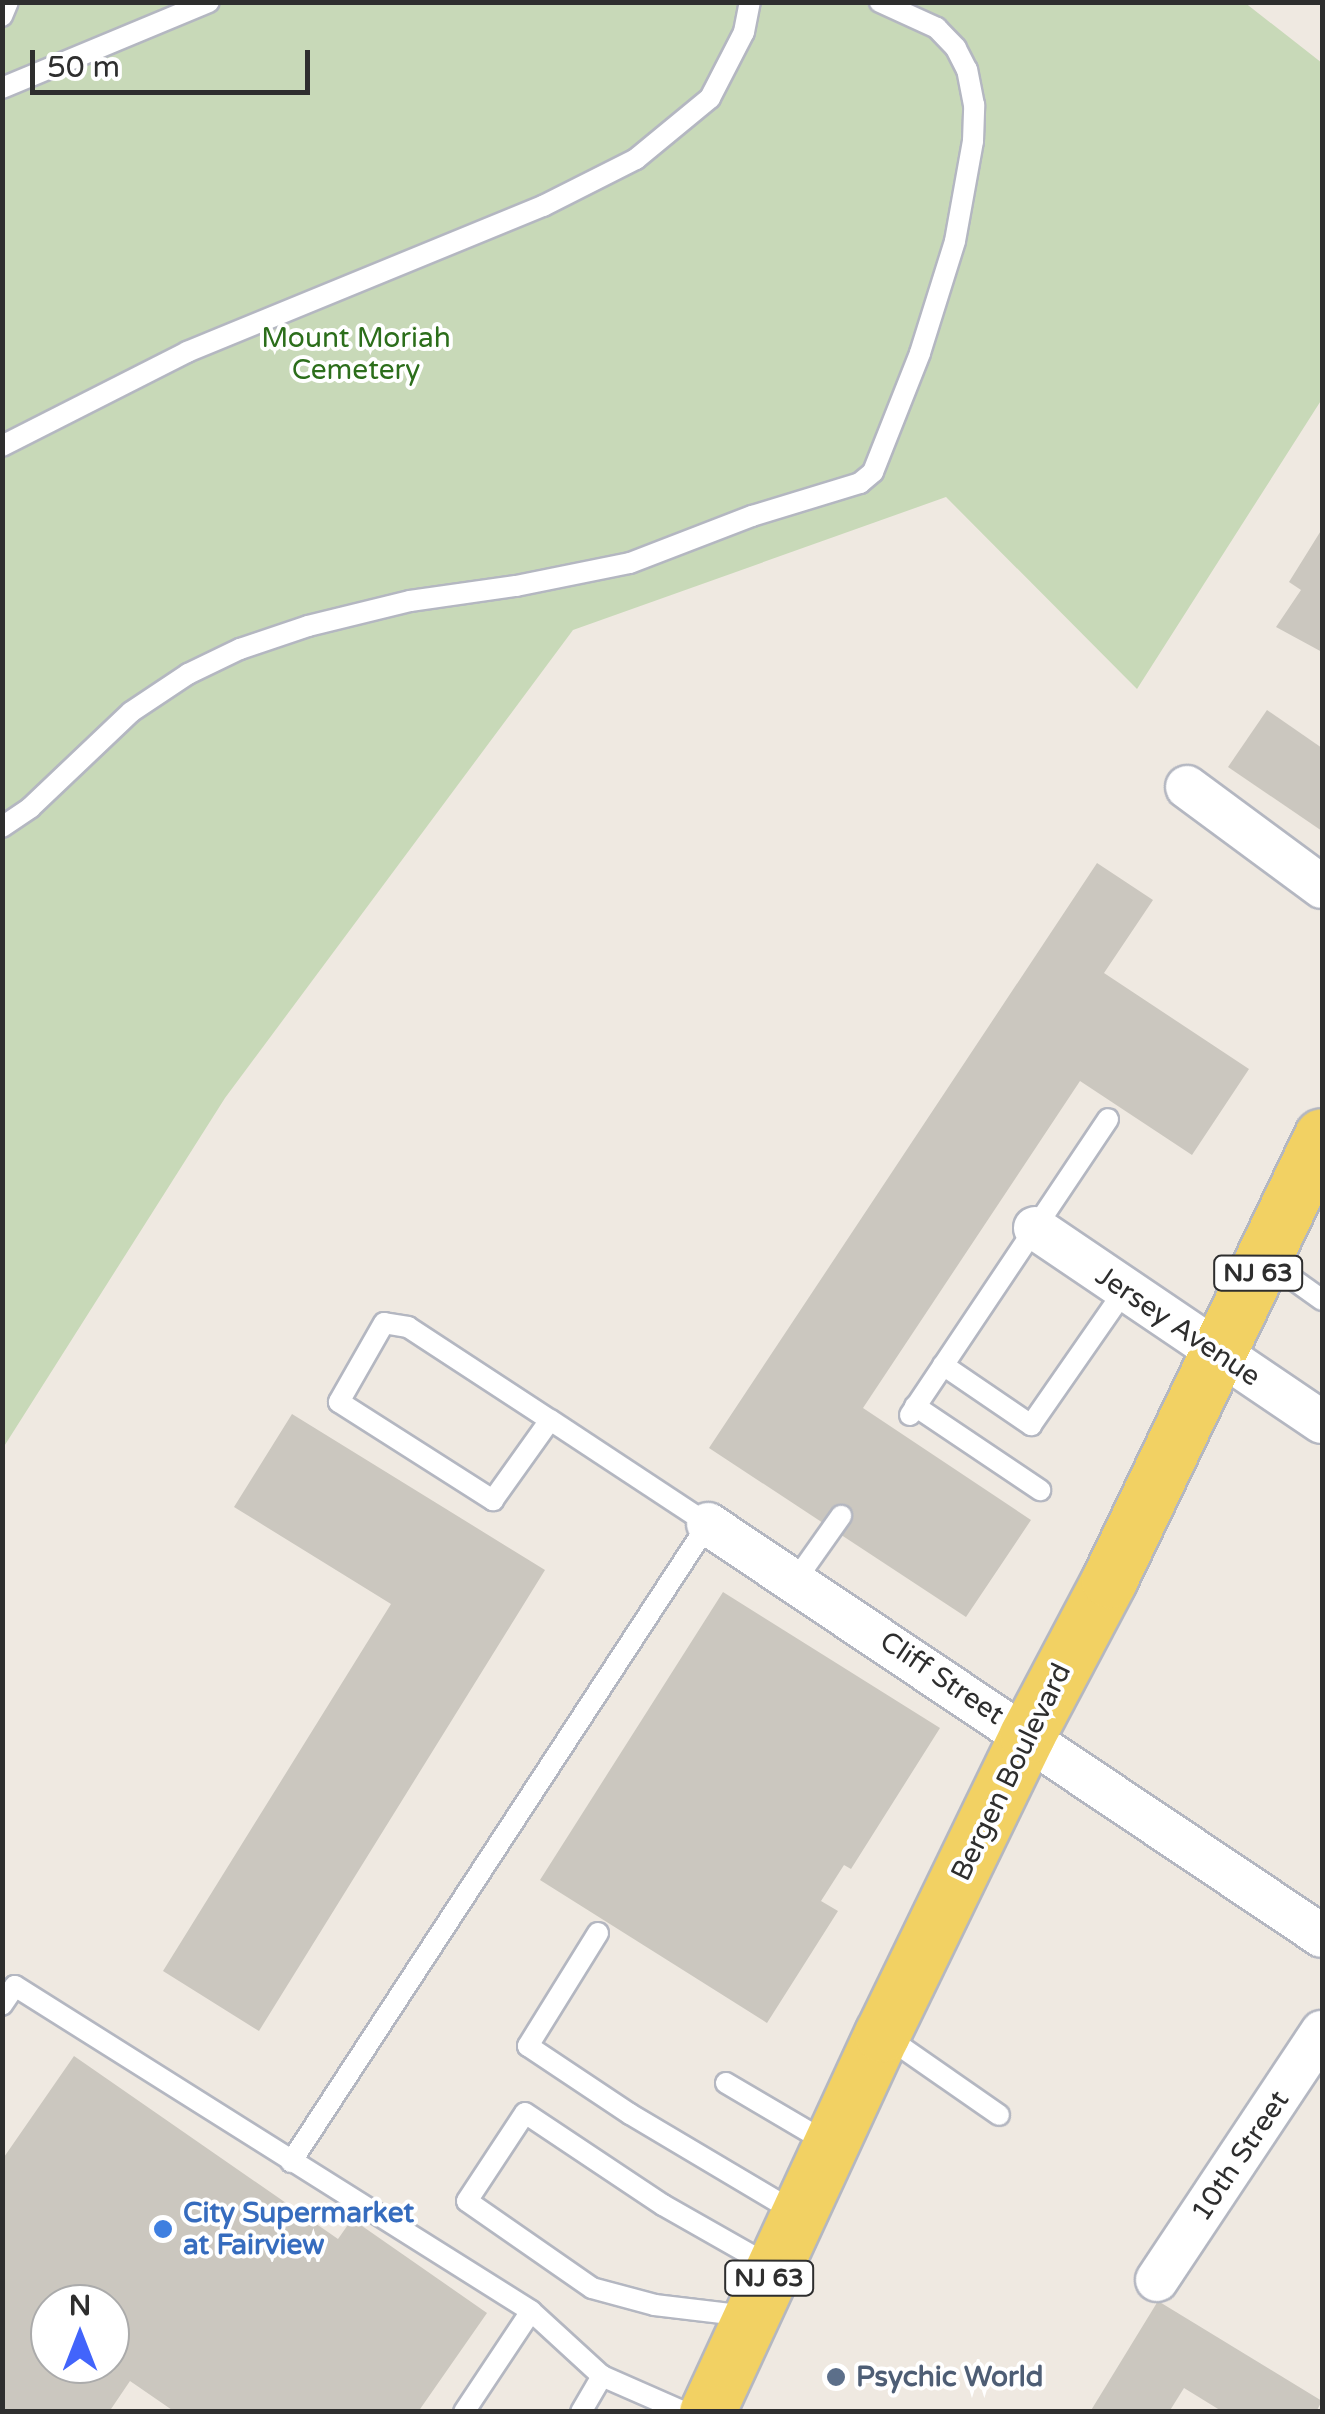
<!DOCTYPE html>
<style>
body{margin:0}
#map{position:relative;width:1325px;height:2414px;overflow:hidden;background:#efe9e1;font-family:"Varela Round",sans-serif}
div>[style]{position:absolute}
.cemetery>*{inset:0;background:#c8d9b8}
.building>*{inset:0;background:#cbc7bf}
.roads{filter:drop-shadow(2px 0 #b4b7c1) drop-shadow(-2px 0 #b4b7c1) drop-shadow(0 2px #b4b7c1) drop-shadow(0 -2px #b4b7c1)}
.service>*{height:20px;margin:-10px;padding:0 10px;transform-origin:10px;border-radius:10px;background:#fff}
.minor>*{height:42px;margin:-21px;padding:0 21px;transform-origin:21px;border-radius:21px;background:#fff}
.primary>*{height:55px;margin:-27.5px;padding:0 27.5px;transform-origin:27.5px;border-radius:27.5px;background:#f2d163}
.dots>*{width:28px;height:28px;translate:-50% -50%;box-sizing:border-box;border:5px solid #fff;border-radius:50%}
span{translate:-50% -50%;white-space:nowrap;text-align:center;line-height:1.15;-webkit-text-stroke:8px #fff;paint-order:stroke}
.shield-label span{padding:2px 8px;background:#fff;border:2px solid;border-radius:8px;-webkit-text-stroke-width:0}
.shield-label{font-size:25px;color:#2e2e2e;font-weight:700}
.park-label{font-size:28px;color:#2c6e1b}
.street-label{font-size:28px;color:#2e2e2e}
.shop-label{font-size:28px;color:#366cbe;font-weight:700}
.left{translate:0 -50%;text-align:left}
.service-label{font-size:28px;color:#4e5e75;font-weight:700}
.frame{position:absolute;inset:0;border:5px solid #2e2e2e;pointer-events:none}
.north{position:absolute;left:30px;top:2284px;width:100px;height:100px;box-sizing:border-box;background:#fff;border:2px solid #ababab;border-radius:50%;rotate:0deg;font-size:28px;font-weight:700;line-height:40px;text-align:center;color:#2e2e2e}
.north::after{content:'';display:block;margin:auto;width:35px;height:45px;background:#4264fb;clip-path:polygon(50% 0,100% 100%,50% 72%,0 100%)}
.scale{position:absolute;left:30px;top:50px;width:280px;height:45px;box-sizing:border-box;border:5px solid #2e2e2e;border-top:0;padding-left:12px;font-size:30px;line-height:35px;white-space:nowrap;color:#2e2e2e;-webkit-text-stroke:8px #fff;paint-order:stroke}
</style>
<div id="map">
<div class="cemetery">
<i style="clip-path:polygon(1244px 2px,1322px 63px,1322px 399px,1137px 689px,946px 497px,573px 630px,225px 1098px,3px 1448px,3px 3px)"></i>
</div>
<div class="building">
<i style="clip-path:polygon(1322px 529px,1322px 652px,1276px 627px,1301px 590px,1289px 582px)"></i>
<i style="clip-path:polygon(1267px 710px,1322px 748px,1322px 831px,1228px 767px)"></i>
<i style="clip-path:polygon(1097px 863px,1153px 900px,1104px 973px,1249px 1069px,1192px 1155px,1080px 1081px,863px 1408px,1031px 1520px,966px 1617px,709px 1448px)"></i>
<i style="clip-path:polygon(292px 1414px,545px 1570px,259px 2031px,163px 1971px,391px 1604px,234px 1507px)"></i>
<i style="clip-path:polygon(723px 1592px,940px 1728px,851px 1869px,844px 1865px,821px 1901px,838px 1911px,767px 2023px,540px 1880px)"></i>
<i style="clip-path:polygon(evenodd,74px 2056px,338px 2239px,352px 2219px,487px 2313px,418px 2412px,175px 2412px,130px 2381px,109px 2412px,2px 2412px,2px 2160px,74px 2056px,50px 2304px,110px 2304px,110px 2364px,50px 2364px,50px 2304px)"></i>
<i style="clip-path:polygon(1158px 2301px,1322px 2401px,1316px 2412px,1223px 2412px,1184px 2388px,1169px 2412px,1090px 2412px)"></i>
</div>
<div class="roads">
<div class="service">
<i style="left:2px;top:16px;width:15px;rotate:-67deg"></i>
<i style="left:2px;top:88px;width:224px;rotate:-22.6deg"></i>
<i style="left:2px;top:446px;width:208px;rotate:-26.9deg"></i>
<i style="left:187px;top:352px;width:385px;rotate:-22.3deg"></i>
<i style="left:543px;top:206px;width:104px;rotate:-26.8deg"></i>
<i style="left:636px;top:159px;width:96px;rotate:-39.5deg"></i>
<i style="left:710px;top:98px;width:74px;rotate:-62.7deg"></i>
<i style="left:744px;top:32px;width:31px;rotate:-79deg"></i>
<i style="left:2px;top:827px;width:34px;rotate:-34deg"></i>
<i style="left:30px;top:808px;width:139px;rotate:-43.5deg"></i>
<i style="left:131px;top:712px;width:69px;rotate:-33.7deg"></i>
<i style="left:188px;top:674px;width:58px;rotate:-25.7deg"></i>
<i style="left:240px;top:649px;width:72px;rotate:-18.7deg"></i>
<i style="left:308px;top:626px;width:105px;rotate:-13.8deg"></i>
<i style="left:410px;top:601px;width:107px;rotate:-8.1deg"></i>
<i style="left:516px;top:586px;width:116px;rotate:-11.4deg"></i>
<i style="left:630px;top:563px;width:131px;rotate:-21.1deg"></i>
<i style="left:752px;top:516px;width:113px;rotate:-17deg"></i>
<i style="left:860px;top:483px;width:17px;rotate:-40deg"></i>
<i style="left:873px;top:472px;width:128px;rotate:-68.4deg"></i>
<i style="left:920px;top:353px;width:117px;rotate:-72.6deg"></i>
<i style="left:955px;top:241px;width:102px;rotate:-79.8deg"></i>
<i style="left:973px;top:141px;width:36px;rotate:-88deg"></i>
<i style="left:974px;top:105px;width:36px;rotate:-101deg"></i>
<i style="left:967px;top:70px;width:25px;rotate:-117deg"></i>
<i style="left:956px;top:48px;width:28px;rotate:-134deg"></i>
<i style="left:937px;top:28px;width:63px;rotate:-155.5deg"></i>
<i style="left:1266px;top:1260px;width:69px;rotate:35.5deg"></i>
<i style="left:943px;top:1365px;width:107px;rotate:34.3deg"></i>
<i style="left:1031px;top:1425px;width:165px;rotate:-55.2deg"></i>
<i style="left:915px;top:1406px;width:151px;rotate:33.9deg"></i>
<i style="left:910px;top:1415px;width:356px;rotate:-56.2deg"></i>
<i style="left:795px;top:1581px;width:80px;rotate:-54.7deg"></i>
<i style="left:598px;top:1933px;width:133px;rotate:121.8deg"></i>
<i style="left:528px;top:2046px;width:123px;rotate:33.7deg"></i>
<i style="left:630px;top:2114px;width:194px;rotate:30.7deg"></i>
<i style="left:2px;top:2005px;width:23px;rotate:-56deg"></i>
<i style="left:15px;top:1986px;width:610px;rotate:32.2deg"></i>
<i style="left:531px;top:2311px;width:96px;rotate:42.5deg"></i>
<i style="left:602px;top:2376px;width:90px;rotate:23.7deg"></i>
<i style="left:884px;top:2035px;width:140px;rotate:34.8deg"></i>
<i style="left:726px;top:2083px;width:118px;rotate:30.5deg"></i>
<i style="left:291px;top:2162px;width:762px;rotate:-56.83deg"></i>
<i style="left:708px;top:1524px;width:189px;rotate:-146.6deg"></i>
<i style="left:550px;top:1420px;width:170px;rotate:-146.8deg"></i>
<i style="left:408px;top:1327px;width:24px;rotate:-171deg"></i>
<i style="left:384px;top:1323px;width:91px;rotate:119.7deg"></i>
<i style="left:339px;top:1402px;width:183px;rotate:32.5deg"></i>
<i style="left:493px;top:1500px;width:98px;rotate:-54.5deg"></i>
<i style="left:747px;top:2316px;width:93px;rotate:-173.2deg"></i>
<i style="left:655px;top:2305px;width:65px;rotate:-164.9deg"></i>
<i style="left:592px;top:2288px;width:152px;rotate:-145.2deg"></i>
<i style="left:467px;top:2201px;width:105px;rotate:-56.6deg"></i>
<i style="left:525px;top:2113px;width:166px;rotate:33.7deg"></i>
<i style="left:663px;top:2205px;width:125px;rotate:29.6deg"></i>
<i style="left:464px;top:2412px;width:121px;rotate:-56.4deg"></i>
<i style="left:581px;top:2412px;width:42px;rotate:-59.7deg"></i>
</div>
<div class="minor">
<i style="left:1187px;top:787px;width:168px;rotate:36.5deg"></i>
<i style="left:1035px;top:1228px;width:346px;rotate:34.1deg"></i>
<i style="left:708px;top:1524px;width:739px;rotate:33.86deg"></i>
<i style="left:1157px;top:2280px;width:298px;rotate:-56.4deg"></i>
</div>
<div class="primary">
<i style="left:707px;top:2412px;width:417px;rotate:-65.2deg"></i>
<i style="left:882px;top:2034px;width:332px;rotate:-64.1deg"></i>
<i style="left:1027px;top:1735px;width:175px;rotate:-62.1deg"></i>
<i style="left:1109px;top:1580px;width:492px;rotate:-64.4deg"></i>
</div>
</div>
<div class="dots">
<i style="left:163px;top:2229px;background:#3f7fe0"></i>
<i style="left:836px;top:2377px;background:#5c6f8a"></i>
</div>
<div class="shield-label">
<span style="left:1258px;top:1273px">NJ 63</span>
<span style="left:769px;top:2278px">NJ 63</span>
</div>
<div class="park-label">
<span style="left:356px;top:354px">Mount Moriah<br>Cemetery</span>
</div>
<div class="street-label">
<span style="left:1178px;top:1326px;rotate:34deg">Jersey Avenue</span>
<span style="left:942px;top:1678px;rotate:34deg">Cliff Street</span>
<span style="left:1011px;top:1772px;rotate:-64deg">Bergen Boulevard</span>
<span style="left:1240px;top:2156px;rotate:-56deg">10th Street</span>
</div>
<div class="shop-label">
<span class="left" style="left:183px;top:2229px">City Supermarket<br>at Fairview</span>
</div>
<div class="service-label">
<span class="left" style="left:856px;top:2377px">Psychic World</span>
</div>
<div class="frame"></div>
<div class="north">N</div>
<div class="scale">50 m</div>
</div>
